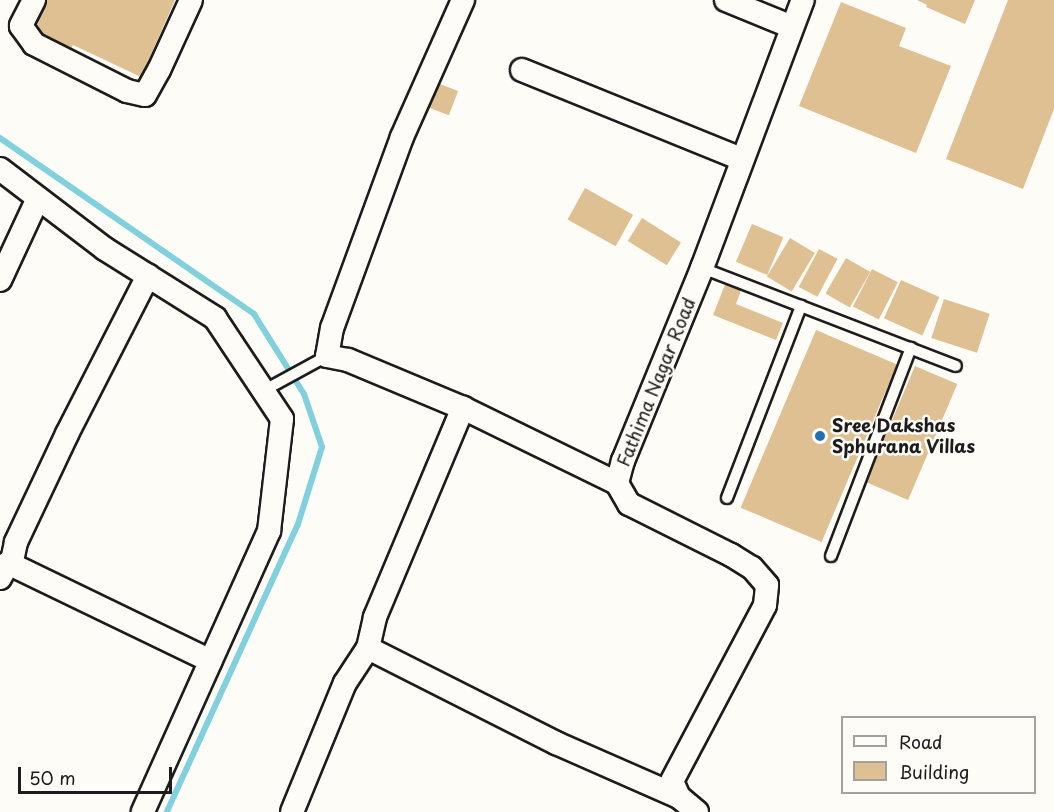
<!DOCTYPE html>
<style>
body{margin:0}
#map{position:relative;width:1054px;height:812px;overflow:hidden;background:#fdfcf7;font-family:"Playpen Sans",sans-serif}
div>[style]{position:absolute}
.stream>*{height:6px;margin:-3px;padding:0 3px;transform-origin:3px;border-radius:3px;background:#80d0dd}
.building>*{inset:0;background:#dfc092;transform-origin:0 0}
.roads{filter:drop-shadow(2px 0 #1c1c1c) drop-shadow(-2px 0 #1c1c1c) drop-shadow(0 2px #1c1c1c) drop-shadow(0 -2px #1c1c1c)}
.lane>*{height:10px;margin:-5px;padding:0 5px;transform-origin:5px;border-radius:5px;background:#fdfcf7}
.street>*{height:22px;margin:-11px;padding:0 11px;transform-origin:11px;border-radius:11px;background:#fdfcf7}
.dots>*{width:16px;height:16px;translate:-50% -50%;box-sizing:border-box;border:3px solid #fdfcf7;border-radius:50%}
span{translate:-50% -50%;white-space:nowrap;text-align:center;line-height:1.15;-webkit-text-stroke:5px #fdfcf7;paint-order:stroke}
.street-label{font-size:18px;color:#1c1c1c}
.poi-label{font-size:18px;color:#1c1c1c;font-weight:700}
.left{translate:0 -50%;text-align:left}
.legend{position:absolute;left:841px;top:716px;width:195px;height:78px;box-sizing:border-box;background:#fdfcf7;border:2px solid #a3a29f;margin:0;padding:8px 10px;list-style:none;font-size:18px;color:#1c1c1c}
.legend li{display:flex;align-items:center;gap:12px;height:30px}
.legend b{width:30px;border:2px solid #a3a29f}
.scale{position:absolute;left:18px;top:767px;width:154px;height:27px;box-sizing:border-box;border:3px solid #1c1c1c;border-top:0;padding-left:8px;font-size:18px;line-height:21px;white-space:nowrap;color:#1c1c1c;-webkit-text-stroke:4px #fdfcf7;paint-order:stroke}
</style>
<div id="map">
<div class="stream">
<i style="left:0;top:138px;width:309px;rotate:34.7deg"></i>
<i style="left:254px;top:314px;width:94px;rotate:58deg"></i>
<i style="left:304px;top:394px;width:56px;rotate:71.2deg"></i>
<i style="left:322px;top:447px;width:81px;rotate:107.3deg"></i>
<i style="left:298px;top:524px;width:316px;rotate:114.5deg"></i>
</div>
<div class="building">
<i style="clip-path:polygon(44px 0,175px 0,141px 77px,73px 45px,70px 50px,29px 31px)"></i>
<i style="clip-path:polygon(917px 0,975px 0,965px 24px,926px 7px,927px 5px)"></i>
<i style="clip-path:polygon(1008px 0,1054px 0,1054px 109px,1023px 189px,946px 159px)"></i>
<i style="clip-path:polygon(841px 2px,906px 28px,899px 46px,951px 66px,916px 153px,799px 106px)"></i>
<i style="left:432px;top:81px;width:28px;height:26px;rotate:21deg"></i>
<i style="left:585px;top:188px;width:55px;height:36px;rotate:29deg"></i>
<i style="left:642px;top:218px;width:46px;height:27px;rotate:32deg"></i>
<i style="left:752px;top:224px;width:34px;height:41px;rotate:23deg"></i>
<i style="left:790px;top:238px;width:29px;height:45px;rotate:31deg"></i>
<i style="left:819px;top:249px;width:21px;height:43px;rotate:28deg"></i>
<i style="left:846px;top:258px;width:28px;height:41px;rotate:30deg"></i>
<i style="left:872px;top:269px;width:29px;height:42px;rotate:27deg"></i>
<i style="left:901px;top:280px;width:42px;height:42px;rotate:24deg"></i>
<i style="clip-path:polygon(726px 282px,742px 288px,736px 304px,783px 323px,776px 340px,713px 315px)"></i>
<i style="left:944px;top:299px;width:48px;height:41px;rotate:18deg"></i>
<i style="left:816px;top:330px;width:88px;height:193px;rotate:23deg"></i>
<i style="left:915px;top:366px;width:46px;height:126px;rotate:23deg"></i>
</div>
<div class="roads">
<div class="lane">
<i style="left:702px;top:268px;width:272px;rotate:21.1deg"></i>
<i style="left:263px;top:391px;width:73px;rotate:-28.7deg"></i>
<i style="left:727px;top:498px;width:206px;rotate:-68.9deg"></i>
<i style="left:831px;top:556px;width:223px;rotate:-69deg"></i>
</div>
<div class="street">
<i style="left:34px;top:0;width:29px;rotate:117deg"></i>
<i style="left:21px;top:26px;width:22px;rotate:54deg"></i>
<i style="left:34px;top:44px;width:104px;rotate:26.8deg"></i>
<i style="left:127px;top:91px;width:18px;rotate:13deg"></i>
<i style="left:145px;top:95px;width:29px;rotate:-61deg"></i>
<i style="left:159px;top:70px;width:77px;rotate:-65.4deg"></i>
<i style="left:463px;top:0;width:150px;rotate:114deg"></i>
<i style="left:402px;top:137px;width:203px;rotate:110.1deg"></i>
<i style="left:332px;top:328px;width:28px;rotate:100deg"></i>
<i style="left:327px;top:356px;width:21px;rotate:11deg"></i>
<i style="left:348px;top:360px;width:125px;rotate:22.7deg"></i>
<i style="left:463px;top:408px;width:171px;rotate:26deg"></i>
<i style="left:726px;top:0;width:71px;rotate:22.2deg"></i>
<i style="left:522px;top:70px;width:236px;rotate:22.1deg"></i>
<i style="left:0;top:169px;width:132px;rotate:37.3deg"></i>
<i style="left:105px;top:249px;width:130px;rotate:32.1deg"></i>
<i style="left:215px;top:318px;width:121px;rotate:56.4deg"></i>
<i style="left:282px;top:419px;width:113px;rotate:96.6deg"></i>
<i style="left:269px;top:531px;width:308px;rotate:114.2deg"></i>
<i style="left:0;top:280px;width:90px;rotate:-65.1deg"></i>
<i style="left:8px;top:563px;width:225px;rotate:25.8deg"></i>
<i style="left:0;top:578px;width:17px;rotate:-62deg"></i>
<i style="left:8px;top:563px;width:4px;rotate:-27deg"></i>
<i style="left:12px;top:561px;width:19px;rotate:-78deg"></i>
<i style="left:16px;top:542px;width:119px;rotate:-64.7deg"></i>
<i style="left:67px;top:434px;width:178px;rotate:-62.9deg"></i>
<i style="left:368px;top:648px;width:211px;rotate:26.8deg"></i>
<i style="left:556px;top:743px;width:134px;rotate:23.7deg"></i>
<i style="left:292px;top:812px;width:139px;rotate:-67.7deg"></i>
<i style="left:345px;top:683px;width:42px;rotate:-56.7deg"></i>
<i style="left:368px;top:648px;width:32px;rotate:-77deg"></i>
<i style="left:375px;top:617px;width:227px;rotate:-67.2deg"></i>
<i style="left:697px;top:812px;width:23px;rotate:-140deg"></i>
<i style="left:679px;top:797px;width:17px;rotate:-114deg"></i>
<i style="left:672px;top:781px;width:199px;rotate:-62.1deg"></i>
<i style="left:765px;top:605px;width:20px;rotate:-84deg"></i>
<i style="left:767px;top:585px;width:23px;rotate:-131deg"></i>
<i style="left:752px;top:568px;width:25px;rotate:-148deg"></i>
<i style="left:731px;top:555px;width:114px;rotate:-153.4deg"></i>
<i style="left:629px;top:504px;width:24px;rotate:-120deg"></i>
<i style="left:617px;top:483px;width:23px;rotate:-75deg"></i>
<i style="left:623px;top:461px;width:209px;rotate:-67.7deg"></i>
<i style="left:702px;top:268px;width:286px;rotate:-69.4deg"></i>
</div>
</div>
<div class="dots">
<i style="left:820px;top:436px;background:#1f6fb2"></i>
</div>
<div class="street-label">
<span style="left:656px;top:382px;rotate:-68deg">Fathima Nagar Road</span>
</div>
<div class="poi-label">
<span class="left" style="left:832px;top:436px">Sree Dakshas<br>Sphurana Villas</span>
</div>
<ul class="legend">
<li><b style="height:8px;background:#fdfcf7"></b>Road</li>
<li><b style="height:16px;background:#dfc092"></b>Building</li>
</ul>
<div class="scale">50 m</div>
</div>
